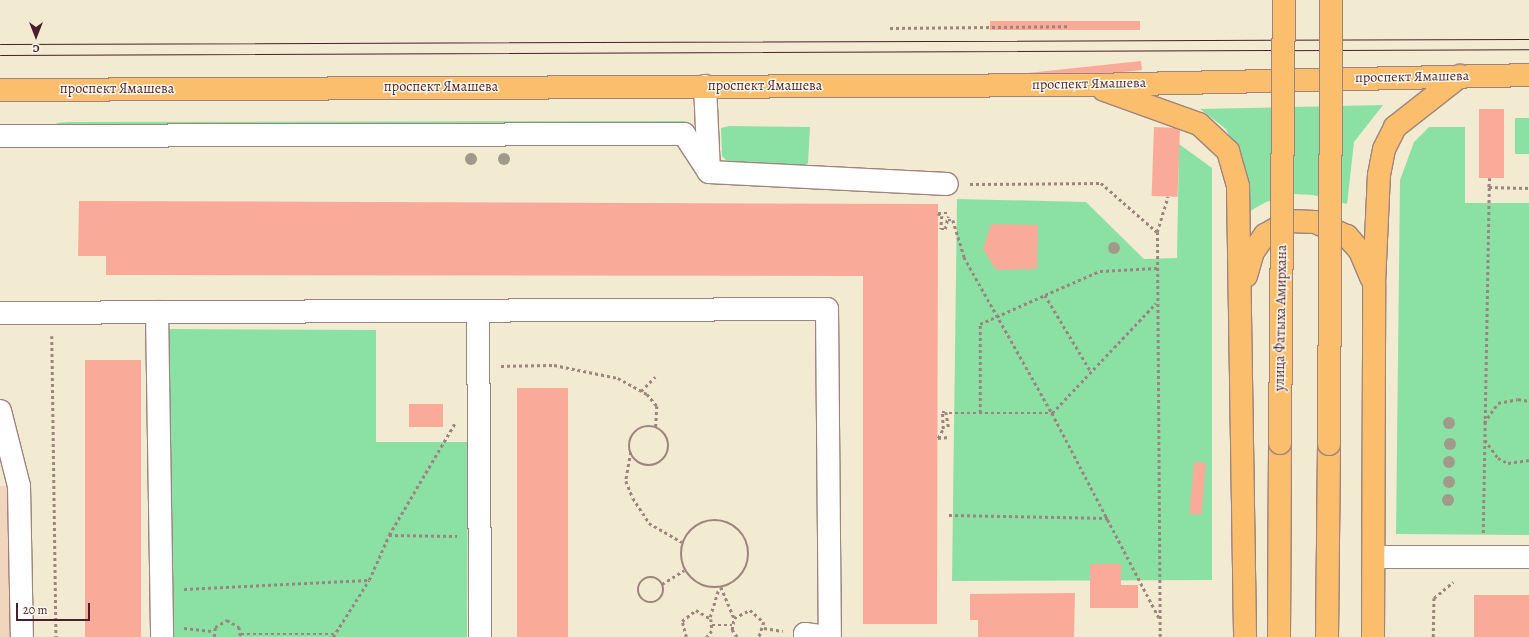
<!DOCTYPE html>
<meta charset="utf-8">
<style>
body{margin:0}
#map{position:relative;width:1529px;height:637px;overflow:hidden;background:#f3ead2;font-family:Alegreya,serif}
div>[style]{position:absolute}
.built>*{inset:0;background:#f1d5bd;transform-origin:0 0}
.green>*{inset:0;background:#8be1a3;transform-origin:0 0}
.building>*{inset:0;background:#f9aa98;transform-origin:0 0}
.path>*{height:2.5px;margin-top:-1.25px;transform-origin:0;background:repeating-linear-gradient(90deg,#9e847e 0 3px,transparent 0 6px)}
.path>.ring{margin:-1.25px;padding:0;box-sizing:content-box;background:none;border:2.5px solid #9e847e;border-radius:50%}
.roads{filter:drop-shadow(1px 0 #9e847e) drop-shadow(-1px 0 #9e847e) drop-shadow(0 1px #9e847e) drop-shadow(0 -1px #9e847e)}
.minor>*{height:22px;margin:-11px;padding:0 11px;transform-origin:11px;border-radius:11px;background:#fff}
.major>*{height:22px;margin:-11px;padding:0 11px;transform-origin:11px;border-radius:11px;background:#fabe6d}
.tram>*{height:1px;margin:-0.5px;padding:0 0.5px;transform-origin:0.5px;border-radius:0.5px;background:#4a1f2b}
.bridges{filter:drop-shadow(1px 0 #9e847e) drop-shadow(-1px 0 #9e847e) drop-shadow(0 1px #9e847e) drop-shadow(0 -1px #9e847e)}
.major-bridge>*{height:22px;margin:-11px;padding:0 11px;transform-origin:11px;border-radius:11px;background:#fabe6d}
.trees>*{width:12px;height:12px;margin:-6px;border-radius:50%;background:#a19a8a}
span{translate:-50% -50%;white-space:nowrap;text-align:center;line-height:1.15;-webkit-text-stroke:3px #fbf7ec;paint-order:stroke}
.street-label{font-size:14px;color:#4a1f2b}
.north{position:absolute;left:16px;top:16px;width:40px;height:40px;-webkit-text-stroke:3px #fbf7ec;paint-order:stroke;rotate:180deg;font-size:11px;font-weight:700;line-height:16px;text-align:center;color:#4a1f2b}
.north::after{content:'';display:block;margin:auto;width:14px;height:18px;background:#4a1f2b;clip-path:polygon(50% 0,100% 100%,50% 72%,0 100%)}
.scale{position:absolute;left:16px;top:603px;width:74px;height:18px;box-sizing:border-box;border:2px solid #4a1f2b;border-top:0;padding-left:5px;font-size:12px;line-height:14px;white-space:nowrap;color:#4a1f2b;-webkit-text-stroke:3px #fbf7ec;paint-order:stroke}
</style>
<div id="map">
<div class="built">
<i style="left:0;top:486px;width:12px;height:151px"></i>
</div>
<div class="green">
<i style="clip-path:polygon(1383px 105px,1354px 142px,1347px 204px,1313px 195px,1294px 194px,1266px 202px,1250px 211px,1245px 169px,1226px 129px,1200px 109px)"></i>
<i style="left:1515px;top:118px;width:14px;height:36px"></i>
<i style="clip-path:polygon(685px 121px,693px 125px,694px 131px,54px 128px,57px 123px,68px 122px)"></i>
<i style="clip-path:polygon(729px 126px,810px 127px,808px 163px,802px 168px,729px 163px,722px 156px,721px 128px)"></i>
<i style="clip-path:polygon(1429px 127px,1465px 127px,1465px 203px,1529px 203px,1529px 535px,1396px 534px,1400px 180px,1414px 142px)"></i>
<i style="clip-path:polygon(1179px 144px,1212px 168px,1212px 580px,952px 581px,957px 199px,1086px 202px,1144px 259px,1177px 258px)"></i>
<i style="clip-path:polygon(168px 329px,376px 330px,376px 442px,468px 442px,467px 637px,167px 637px)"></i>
</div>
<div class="building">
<i style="left:1140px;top:21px;width:9px;height:150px;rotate:90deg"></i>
<i style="left:1141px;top:61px;width:9px;height:149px;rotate:84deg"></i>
<i style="left:1479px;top:109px;width:25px;height:69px"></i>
<i style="left:1154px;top:127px;width:26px;height:69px;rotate:2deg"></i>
<i style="clip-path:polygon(79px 201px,938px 204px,937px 624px,863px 624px,863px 276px,106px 275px,106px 256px,78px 256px)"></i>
<i style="clip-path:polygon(991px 224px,1038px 225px,1037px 269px,996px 270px,983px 249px)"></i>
<i style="left:85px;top:360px;width:56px;height:277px"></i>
<i style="left:517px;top:388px;width:51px;height:249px"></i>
<i style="left:409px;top:404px;width:34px;height:23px"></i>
<i style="left:1194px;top:462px;width:12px;height:52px;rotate:5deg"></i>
<i style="clip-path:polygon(1090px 564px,1121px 564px,1121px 585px,1138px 585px,1138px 608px,1090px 608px)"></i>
<i style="clip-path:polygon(1075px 593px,1074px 637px,978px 637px,978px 620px,970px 620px,970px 594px)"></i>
<i style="left:1529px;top:595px;width:42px;height:55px;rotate:90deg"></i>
</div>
<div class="path">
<i style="left:890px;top:28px;width:177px;rotate:-0.6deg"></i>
<i style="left:1490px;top:178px;width:9px;rotate:96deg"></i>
<i style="left:1489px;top:187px;width:40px;rotate:1.4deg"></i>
<i style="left:970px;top:184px;width:131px;rotate:-0.4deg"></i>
<i style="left:1101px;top:183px;width:74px;rotate:41.2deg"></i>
<i style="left:938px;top:213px;width:5px;rotate:37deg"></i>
<i style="left:942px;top:216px;width:13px;rotate:94deg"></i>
<i style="left:941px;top:229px;width:4px"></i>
<i style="left:945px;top:229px;width:13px;rotate:-77deg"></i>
<i style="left:938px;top:213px;width:10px"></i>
<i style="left:948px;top:220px;width:5px"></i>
<i style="left:953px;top:220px;width:39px;rotate:73deg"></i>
<i style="left:964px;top:257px;width:179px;rotate:60.6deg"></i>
<i style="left:1052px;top:413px;width:231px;rotate:62.4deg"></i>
<i style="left:1045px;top:295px;width:60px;rotate:-23.6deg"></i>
<i style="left:1100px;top:271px;width:57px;rotate:-3deg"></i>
<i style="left:52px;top:336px;width:301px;rotate:89.2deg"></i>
<i style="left:501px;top:366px;width:53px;rotate:-1.1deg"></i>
<i style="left:554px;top:365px;width:65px;rotate:11.5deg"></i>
<i style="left:618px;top:378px;width:33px;rotate:29deg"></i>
<i style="left:647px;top:394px;width:16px;rotate:50deg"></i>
<i style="left:657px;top:406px;width:21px;rotate:93deg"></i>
<i style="left:641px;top:391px;width:20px;rotate:-45deg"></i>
<i style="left:949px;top:413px;width:103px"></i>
<i style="left:1052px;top:413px;width:151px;rotate:-46.6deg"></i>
<i style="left:980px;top:413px;width:89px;rotate:-90deg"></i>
<i style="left:980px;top:324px;width:71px;rotate:-24deg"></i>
<i style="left:1045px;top:295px;width:90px;rotate:59.1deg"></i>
<i style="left:1484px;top:423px;width:24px;rotate:-55deg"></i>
<i style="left:1498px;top:403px;width:20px;rotate:-11deg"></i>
<i style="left:1518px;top:399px;width:11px;rotate:10deg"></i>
<i class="ring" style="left:629px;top:426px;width:37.5px;height:37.5px"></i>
<i style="left:938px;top:438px;width:10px;rotate:-61deg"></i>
<i style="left:943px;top:429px;width:17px;rotate:-93deg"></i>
<i style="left:942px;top:412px;width:4px"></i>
<i style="left:946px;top:412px;width:17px;rotate:80deg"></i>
<i style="left:938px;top:438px;width:11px;rotate:-5deg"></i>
<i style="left:1485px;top:440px;width:22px;rotate:54deg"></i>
<i style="left:1498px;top:458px;width:11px;rotate:27deg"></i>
<i style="left:1508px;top:463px;width:21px;rotate:-8deg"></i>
<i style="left:631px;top:452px;width:29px;rotate:100deg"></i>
<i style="left:626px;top:481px;width:18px;rotate:68deg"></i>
<i style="left:633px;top:498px;width:30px;rotate:57deg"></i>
<i style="left:649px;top:523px;width:38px;rotate:30deg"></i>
<i style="left:949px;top:515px;width:159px;rotate:1.1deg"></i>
<i class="ring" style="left:681px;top:520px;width:65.5px;height:65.5px"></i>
<i style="left:1483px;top:533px;width:346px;rotate:-89deg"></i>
<i style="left:389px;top:535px;width:130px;rotate:-59.5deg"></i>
<i class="ring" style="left:638px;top:577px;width:23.5px;height:23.5px"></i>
<i style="left:662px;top:584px;width:26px;rotate:-32deg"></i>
<i style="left:721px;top:587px;width:34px;rotate:67deg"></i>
<i style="left:184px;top:589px;width:185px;rotate:-2.8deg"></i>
<i style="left:710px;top:617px;width:30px;rotate:-73deg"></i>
<i style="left:712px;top:625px;width:20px"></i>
<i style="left:184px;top:628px;width:30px;rotate:6deg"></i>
<i style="left:764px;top:628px;width:19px;rotate:9deg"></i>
<i style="left:241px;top:634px;width:93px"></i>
<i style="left:214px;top:637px;width:10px;rotate:-84deg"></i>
<i style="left:215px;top:627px;width:14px;rotate:-30deg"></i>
<i style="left:227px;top:620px;width:14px;rotate:30deg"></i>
<i style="left:239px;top:627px;width:10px;rotate:79deg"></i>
<i style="left:333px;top:637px;width:67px;rotate:-57.7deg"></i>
<i style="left:369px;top:580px;width:49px;rotate:-66deg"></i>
<i style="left:389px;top:535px;width:68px;rotate:0.8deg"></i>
<i style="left:686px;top:637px;width:16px;rotate:-104deg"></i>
<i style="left:682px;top:621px;width:18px;rotate:-38deg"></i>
<i style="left:696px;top:610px;width:17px;rotate:31deg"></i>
<i style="left:711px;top:619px;width:12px;rotate:85deg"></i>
<i style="left:712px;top:631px;width:8px;rotate:130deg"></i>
<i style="left:737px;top:637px;width:9px;rotate:-126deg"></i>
<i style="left:732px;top:630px;width:12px;rotate:-81deg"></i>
<i style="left:734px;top:618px;width:18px;rotate:-27deg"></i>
<i style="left:750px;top:610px;width:18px;rotate:41deg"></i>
<i style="left:764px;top:622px;width:16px;rotate:108deg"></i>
<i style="left:1160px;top:637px;width:405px;rotate:-90.4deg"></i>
<i style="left:1157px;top:232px;width:37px;rotate:-73deg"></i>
<i style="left:1433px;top:637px;width:39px;rotate:-89deg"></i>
<i style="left:1434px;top:598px;width:25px;rotate:-40deg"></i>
</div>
<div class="roads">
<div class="minor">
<i style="left:705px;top:86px;width:86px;rotate:87.3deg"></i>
<i style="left:0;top:136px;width:684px;rotate:-0.17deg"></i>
<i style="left:684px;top:134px;width:45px;rotate:56.7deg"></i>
<i style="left:709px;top:172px;width:238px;rotate:2.9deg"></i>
<i style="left:157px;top:312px;width:325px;rotate:89.1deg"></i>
<i style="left:478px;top:312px;width:325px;rotate:89.6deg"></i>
<i style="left:0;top:313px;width:827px;rotate:-0.28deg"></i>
<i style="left:827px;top:309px;width:328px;rotate:89.5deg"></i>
<i style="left:0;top:411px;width:77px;rotate:75.8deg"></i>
<i style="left:19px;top:486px;width:151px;rotate:88.9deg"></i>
<i style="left:1375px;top:557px;width:154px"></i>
<i style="left:805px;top:637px;width:3px;rotate:-90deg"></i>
<i style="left:805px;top:634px;width:23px;rotate:7deg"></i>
</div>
<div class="major">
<i style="left:0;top:90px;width:1092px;rotate:-0.26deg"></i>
<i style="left:1092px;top:85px;width:437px;rotate:-1.3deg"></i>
<i style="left:1104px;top:90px;width:101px;rotate:19.7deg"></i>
<i style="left:1199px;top:124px;width:40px;rotate:43deg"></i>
<i style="left:1228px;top:151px;width:37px;rotate:74deg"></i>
<i style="left:1238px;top:187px;width:450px;rotate:89.1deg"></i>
<i style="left:1246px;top:276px;width:25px;rotate:-74deg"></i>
<i style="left:1253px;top:252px;width:21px;rotate:-55deg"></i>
<i style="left:1265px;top:235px;width:28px;rotate:-30deg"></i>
<i style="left:1289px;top:221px;width:26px;rotate:2deg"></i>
<i style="left:1315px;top:222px;width:35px;rotate:24deg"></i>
<i style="left:1347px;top:236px;width:20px;rotate:49deg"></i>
<i style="left:1360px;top:251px;width:30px;rotate:67deg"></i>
<i style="left:1279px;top:637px;width:194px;rotate:-89.7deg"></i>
<i style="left:1327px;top:637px;width:193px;rotate:-89.4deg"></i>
<i style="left:1373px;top:637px;width:353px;rotate:-89.8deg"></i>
<i style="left:1374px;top:284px;width:109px;rotate:-87.4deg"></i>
<i style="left:1379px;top:175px;width:26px;rotate:-79deg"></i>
<i style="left:1384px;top:149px;width:25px;rotate:-63deg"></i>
<i style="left:1395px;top:127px;width:83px;rotate:-38.1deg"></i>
</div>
</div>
<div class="tram">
<i style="left:0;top:44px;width:1529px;rotate:-0.19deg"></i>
<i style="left:0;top:55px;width:1529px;rotate:-0.22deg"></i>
</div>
<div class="bridges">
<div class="major-bridge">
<i style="left:1280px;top:443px;width:443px;rotate:-89.5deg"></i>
<i style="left:1329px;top:444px;width:444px;rotate:-89.7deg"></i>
</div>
</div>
<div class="trees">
<i style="left:471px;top:159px"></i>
<i style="left:504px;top:159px"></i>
<i style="left:1114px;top:248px"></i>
<i style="left:1449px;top:423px"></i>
<i style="left:1450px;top:444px"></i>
<i style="left:1449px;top:462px"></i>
<i style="left:1449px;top:482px"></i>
<i style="left:1448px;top:500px"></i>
</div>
<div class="street-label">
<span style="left:1412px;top:77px;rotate:-1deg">проспект Ямашева</span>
<span style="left:1089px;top:84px;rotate:-1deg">проспект Ямашева</span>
<span style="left:765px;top:86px">проспект Ямашева</span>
<span style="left:441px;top:87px">проспект Ямашева</span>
<span style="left:117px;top:89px">проспект Ямашева</span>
<span style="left:1281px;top:318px;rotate:-89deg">улица Фатыха Амирхана</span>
</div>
<div class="north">С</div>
<div class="scale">20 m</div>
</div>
